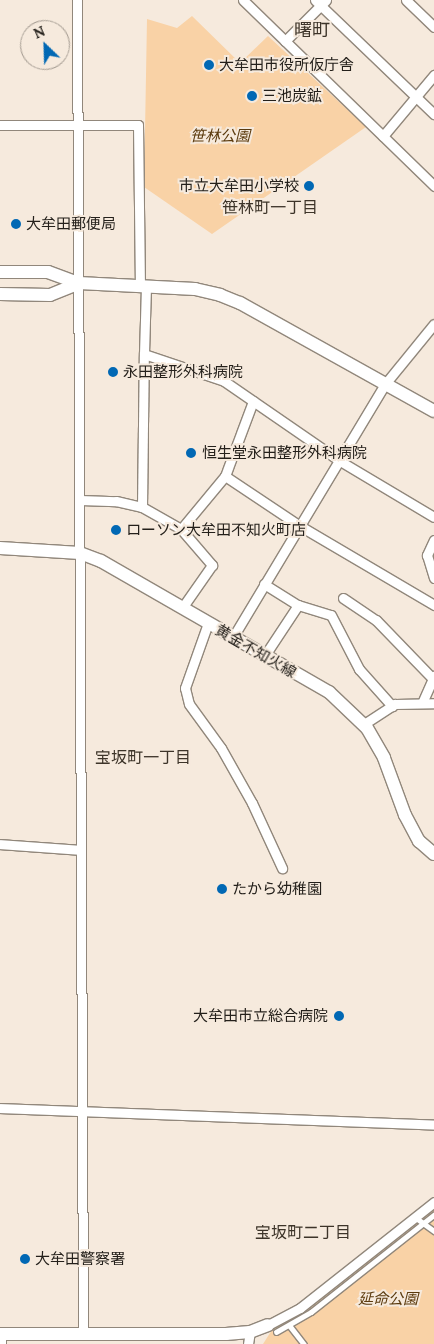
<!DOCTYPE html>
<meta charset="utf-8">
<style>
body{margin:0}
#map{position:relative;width:434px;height:1344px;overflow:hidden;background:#f6eadd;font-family:Lora,"Noto Sans JP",serif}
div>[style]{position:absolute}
.green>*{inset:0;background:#f9d2a6}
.roads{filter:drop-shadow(1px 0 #91877b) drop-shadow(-1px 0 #91877b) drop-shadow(0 1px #91877b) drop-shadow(0 -1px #91877b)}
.lane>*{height:4.5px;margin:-2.25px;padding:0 2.25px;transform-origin:2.25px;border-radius:2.25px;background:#fff}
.street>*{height:9px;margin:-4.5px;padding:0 4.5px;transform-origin:4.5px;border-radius:4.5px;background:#fff}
.secondary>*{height:12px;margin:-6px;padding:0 6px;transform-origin:6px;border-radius:6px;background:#fff}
.dots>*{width:14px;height:14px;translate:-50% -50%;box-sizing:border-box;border:2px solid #f6eadd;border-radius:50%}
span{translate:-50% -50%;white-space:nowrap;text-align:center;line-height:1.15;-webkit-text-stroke:4px #f6eadd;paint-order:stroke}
.poi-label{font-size:15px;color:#24201b}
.left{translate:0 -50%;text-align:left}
.right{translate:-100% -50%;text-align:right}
.park-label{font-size:15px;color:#5b3a0d;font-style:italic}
.street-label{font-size:15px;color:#24201b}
.neighbourhood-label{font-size:16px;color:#3d3429}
.quarter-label{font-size:18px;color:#3d3429}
.north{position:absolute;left:20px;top:20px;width:50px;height:50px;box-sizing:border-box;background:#f6eadd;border:1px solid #a2998f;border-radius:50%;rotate:336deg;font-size:14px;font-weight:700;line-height:20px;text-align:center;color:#24201b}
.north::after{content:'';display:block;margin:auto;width:18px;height:22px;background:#0168b4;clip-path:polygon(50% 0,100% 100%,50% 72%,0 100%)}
</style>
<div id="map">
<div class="green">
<i style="clip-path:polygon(192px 16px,240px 63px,268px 36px,366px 127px,212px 234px,144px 187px,147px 19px,177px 28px)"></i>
<i style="clip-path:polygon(434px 1209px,434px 1344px,263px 1344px,277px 1322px)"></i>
</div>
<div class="roads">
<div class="lane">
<i style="left:415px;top:1217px;width:24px;rotate:36deg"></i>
<i style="left:290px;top:1326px;width:23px;rotate:52deg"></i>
<i style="left:276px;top:1332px;width:40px;rotate:-29.7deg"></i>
<i style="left:311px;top:1312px;width:157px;rotate:-38.3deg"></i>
</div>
<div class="street">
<i style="left:77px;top:0;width:1335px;rotate:89.74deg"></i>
<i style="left:243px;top:0;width:267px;rotate:44.2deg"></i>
<i style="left:315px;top:0;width:165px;rotate:43.8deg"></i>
<i style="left:406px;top:0;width:39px;rotate:44deg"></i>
<i style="left:285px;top:41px;width:58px;rotate:-45deg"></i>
<i style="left:0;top:125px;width:138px"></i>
<i style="left:138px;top:125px;width:161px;rotate:89.3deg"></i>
<i style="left:383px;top:136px;width:80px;rotate:-50.1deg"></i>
<i style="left:146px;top:286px;width:68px;rotate:91.7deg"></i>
<i style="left:144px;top:354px;width:84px;rotate:18.6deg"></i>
<i style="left:224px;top:381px;width:141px;rotate:34.6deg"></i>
<i style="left:340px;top:461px;width:109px;rotate:30.8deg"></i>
<i style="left:225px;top:476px;width:90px;rotate:33.7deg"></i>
<i style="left:300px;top:526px;width:156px;rotate:30.5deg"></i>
<i style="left:80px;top:500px;width:36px;rotate:2deg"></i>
<i style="left:116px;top:501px;width:27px;rotate:13deg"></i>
<i style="left:142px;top:507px;width:45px;rotate:29.4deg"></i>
<i style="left:181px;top:529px;width:48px;rotate:49.3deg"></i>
<i style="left:212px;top:565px;width:52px;rotate:124.9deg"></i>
<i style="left:142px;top:507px;width:153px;rotate:-89.3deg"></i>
<i style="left:181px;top:529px;width:69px;rotate:-50.3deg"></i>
<i style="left:225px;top:476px;width:80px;rotate:-69.5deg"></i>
<i style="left:434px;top:540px;width:17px;rotate:115deg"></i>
<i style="left:427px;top:555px;width:24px;rotate:73deg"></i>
<i style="left:264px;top:584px;width:40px;rotate:32deg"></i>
<i style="left:298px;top:605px;width:34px;rotate:17deg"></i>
<i style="left:331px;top:615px;width:61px;rotate:62.6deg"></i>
<i style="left:359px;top:669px;width:50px;rotate:48.3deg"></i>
<i style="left:343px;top:598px;width:40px;rotate:34deg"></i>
<i style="left:376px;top:620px;width:82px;rotate:46deg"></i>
<i style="left:208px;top:623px;width:69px;rotate:109.5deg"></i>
<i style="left:185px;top:688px;width:16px;rotate:76deg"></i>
<i style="left:189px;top:704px;width:54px;rotate:54deg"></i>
<i style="left:221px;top:748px;width:63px;rotate:60.6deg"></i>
<i style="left:252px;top:803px;width:72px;rotate:65.2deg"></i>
<i style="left:233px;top:637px;width:295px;rotate:-59deg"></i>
<i style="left:385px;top:384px;width:77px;rotate:-50.8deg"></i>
<i style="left:265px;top:655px;width:60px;rotate:-56.6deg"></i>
<i style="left:422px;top:703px;width:30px;rotate:-66deg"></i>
<i style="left:364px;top:724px;width:37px;rotate:-33deg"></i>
<i style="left:395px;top:704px;width:39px;rotate:-1deg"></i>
<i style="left:0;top:844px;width:81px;rotate:4.2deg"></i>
<i style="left:0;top:1108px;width:434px;rotate:2.2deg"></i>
<i style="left:268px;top:1325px;width:36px;rotate:-28deg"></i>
<i style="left:300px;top:1308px;width:171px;rotate:-38.3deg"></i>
<i style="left:1px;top:1334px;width:10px;rotate:90deg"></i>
<i style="left:248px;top:1344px;width:12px;rotate:-81deg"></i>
</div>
<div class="secondary">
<i style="left:0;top:272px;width:48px"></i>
<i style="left:48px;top:272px;width:33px;rotate:20deg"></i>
<i style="left:79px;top:283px;width:116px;rotate:3deg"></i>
<i style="left:195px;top:289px;width:26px;rotate:13deg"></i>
<i style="left:220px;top:295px;width:22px;rotate:22deg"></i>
<i style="left:240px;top:303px;width:222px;rotate:29.1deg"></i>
<i style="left:0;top:294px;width:50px;rotate:1.1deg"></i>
<i style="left:50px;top:295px;width:31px;rotate:-22deg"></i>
<i style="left:0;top:548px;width:80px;rotate:3.6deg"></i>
<i style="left:80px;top:553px;width:22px;rotate:21deg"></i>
<i style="left:101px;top:561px;width:263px;rotate:29.9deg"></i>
<i style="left:329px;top:692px;width:52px;rotate:43.5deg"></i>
<i style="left:367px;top:728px;width:34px;rotate:60deg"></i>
<i style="left:384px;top:758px;width:61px;rotate:69.8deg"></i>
<i style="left:405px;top:815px;width:30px;rotate:62deg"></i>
<i style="left:419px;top:841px;width:20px;rotate:41deg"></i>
<i style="left:0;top:1334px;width:226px"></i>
<i style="left:226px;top:1334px;width:24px;rotate:-5deg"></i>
<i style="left:250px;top:1332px;width:19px;rotate:-21deg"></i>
</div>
</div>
<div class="dots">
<i style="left:209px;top:65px;background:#0168b4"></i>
<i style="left:252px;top:96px;background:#0168b4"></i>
<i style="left:309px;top:186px;background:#0168b4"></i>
<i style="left:16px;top:224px;background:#0168b4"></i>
<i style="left:113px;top:372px;background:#0168b4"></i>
<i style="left:191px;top:453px;background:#0168b4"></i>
<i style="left:116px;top:530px;background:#0168b4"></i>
<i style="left:222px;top:889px;background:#0168b4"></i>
<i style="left:339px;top:1016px;background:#0168b4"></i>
<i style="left:25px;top:1259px;background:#0168b4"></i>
</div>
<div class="poi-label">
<span class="left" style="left:219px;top:65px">大牟田市役所仮庁舎</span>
<span class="left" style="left:262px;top:96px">三池炭鉱</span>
<span class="right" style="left:299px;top:186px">市立大牟田小学校</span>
<span class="left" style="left:26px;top:224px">大牟田郵便局</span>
<span class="left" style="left:123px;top:372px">永田整形外科病院</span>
<span class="left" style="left:202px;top:453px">恒生堂永田整形外科病院</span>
<span class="left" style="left:126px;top:530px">ローソン大牟田不知火町店</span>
<span class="left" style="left:232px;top:889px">たから幼稚園</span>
<span class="right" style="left:328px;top:1016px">大牟田市立総合病院</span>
<span class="left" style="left:35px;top:1259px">大牟田警察署</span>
</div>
<div class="park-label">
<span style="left:220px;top:136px">笹林公園</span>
<span style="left:388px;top:1299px">延命公園</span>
</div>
<div class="street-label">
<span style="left:256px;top:651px;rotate:30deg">黄金不知火線</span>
</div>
<div class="neighbourhood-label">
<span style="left:270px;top:207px">笹林町一丁目</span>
<span style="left:143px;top:757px">宝坂町一丁目</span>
<span style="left:303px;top:1232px">宝坂町二丁目</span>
</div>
<div class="quarter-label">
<span style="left:312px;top:30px">曙町</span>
</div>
<div class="north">N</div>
</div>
